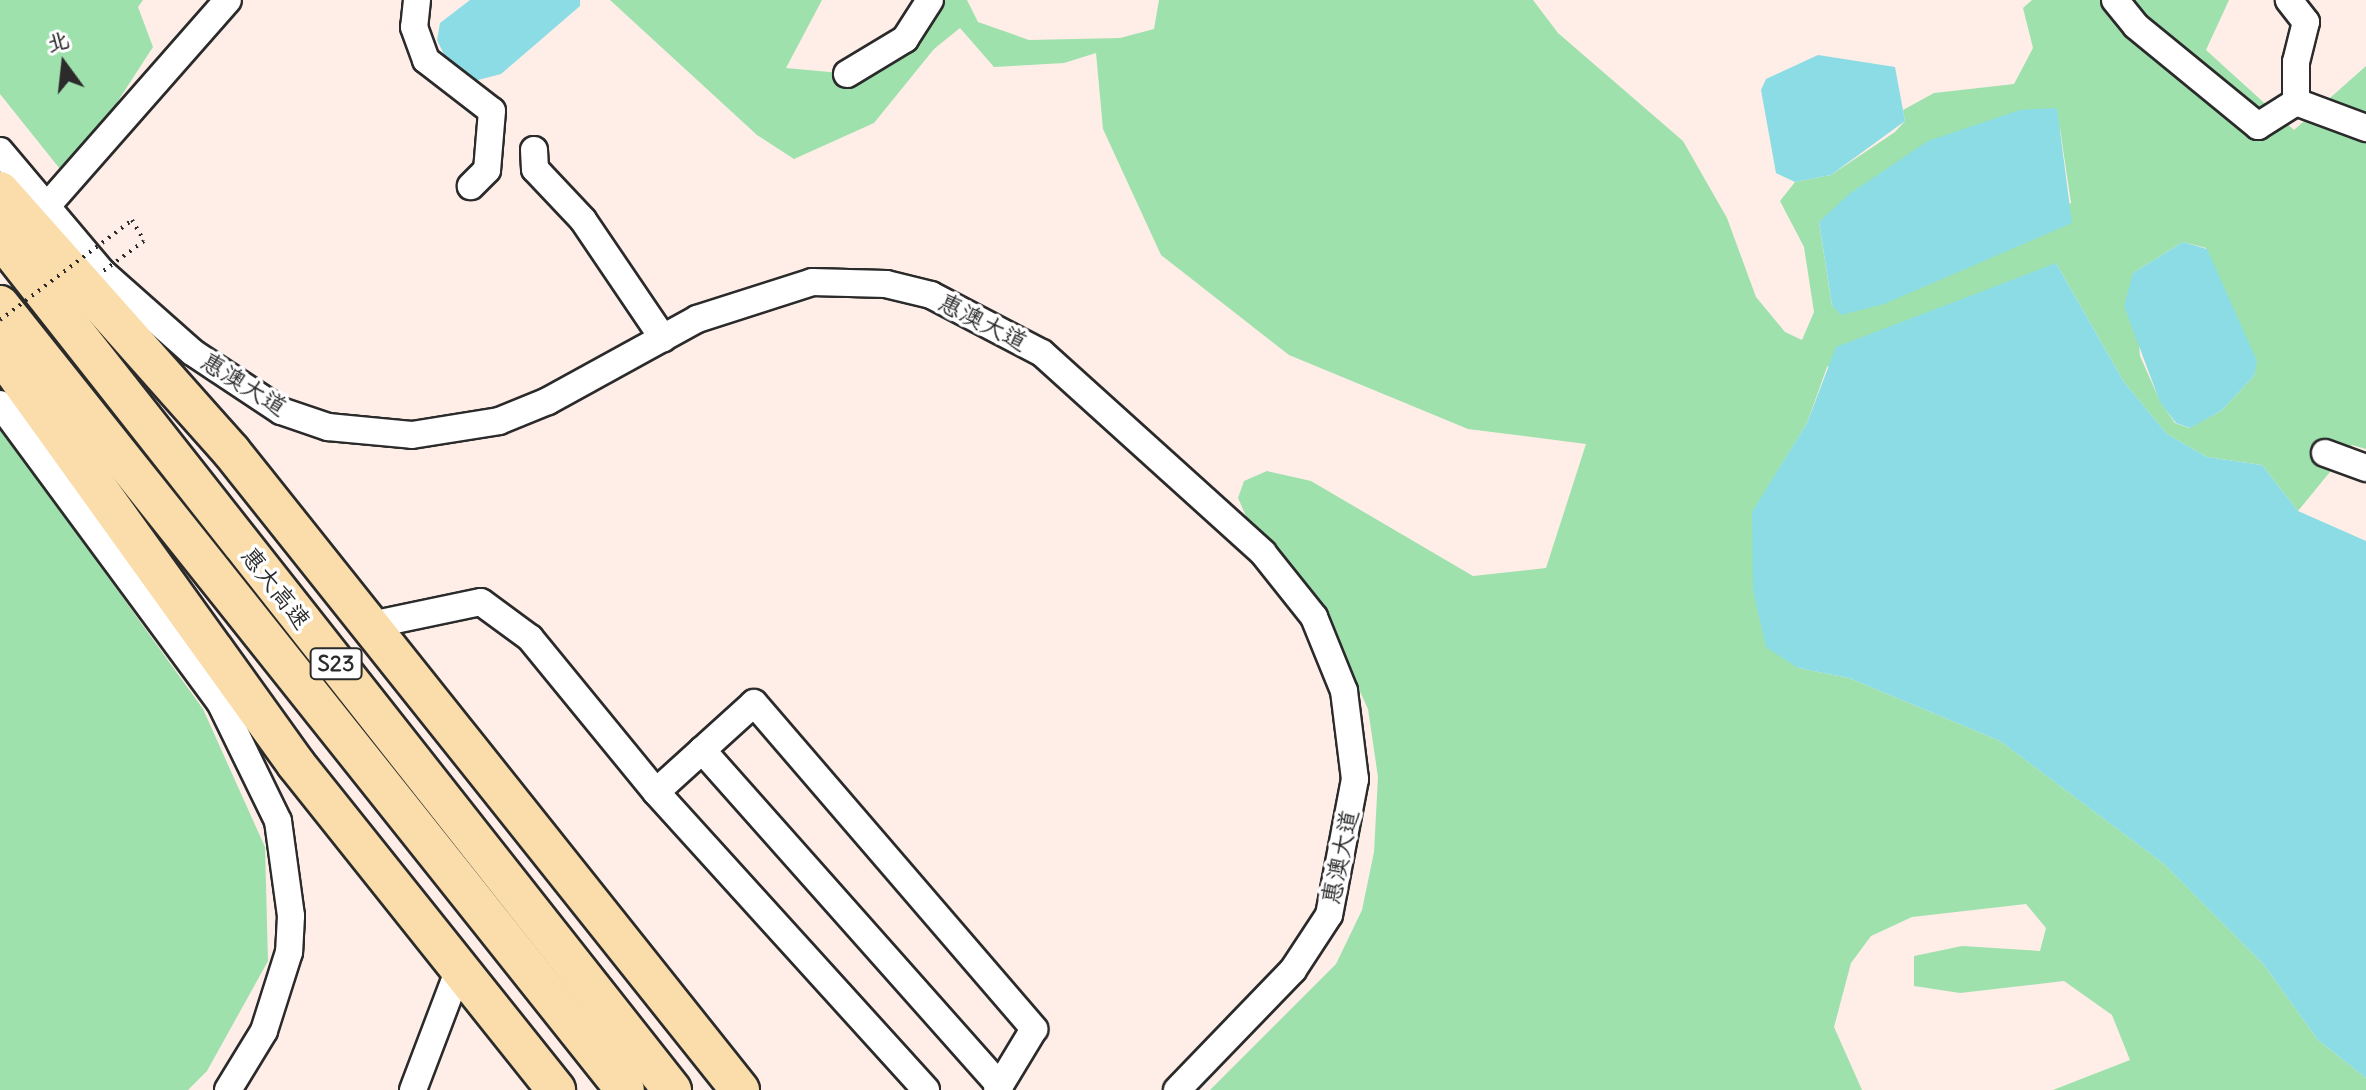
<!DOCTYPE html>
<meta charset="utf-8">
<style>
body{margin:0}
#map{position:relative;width:2366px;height:1090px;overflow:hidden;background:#feeee7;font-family:Delius,"LXGW WenKai TC",sans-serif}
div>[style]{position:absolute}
.green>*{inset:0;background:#9ee1ad}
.water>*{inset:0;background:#8bdce5}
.roads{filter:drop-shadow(2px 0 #2b2b2b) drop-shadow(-2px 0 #2b2b2b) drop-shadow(0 2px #2b2b2b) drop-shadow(0 -2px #2b2b2b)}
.minor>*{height:26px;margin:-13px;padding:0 13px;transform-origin:13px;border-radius:13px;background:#fff}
.highway>*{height:38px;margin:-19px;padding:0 19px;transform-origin:19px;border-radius:19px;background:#faddab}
.path-bridge>*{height:4px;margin-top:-2px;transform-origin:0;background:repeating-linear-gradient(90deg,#2b2b2b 0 2px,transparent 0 8px)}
span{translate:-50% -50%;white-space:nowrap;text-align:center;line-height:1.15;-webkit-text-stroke:7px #fff;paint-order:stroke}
.shield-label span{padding:2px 6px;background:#fff;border:2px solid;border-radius:6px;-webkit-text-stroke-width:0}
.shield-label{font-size:22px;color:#2b2b2b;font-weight:700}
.street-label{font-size:24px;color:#2b2b2b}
.north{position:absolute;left:24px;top:24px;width:80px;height:80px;-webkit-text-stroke:6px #fff;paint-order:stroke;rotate:345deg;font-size:22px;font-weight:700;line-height:32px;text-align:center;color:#2b2b2b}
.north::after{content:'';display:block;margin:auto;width:28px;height:36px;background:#2b2b2b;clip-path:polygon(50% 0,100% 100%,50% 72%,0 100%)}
</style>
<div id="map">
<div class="green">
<i style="clip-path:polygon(0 0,143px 0,138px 7px,153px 47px,116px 104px,60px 169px,0 94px)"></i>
<i style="clip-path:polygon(evenodd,610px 0,822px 0,786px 68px,873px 76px,931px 0,967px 0,978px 22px,1029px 40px,1120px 38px,1154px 29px,1159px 0,1533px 0,1558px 33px,1683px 141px,1727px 218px,1756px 297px,1785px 332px,1802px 340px,1814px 312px,1804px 247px,1780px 201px,1795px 182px,1831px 175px,1895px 132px,1905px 121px,1903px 110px,1934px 93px,2014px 84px,2033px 48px,2023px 8px,2032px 0,2229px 0,2206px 50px,2294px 130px,2366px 66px,2366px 449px,2352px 445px,2298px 511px,2262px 465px,2207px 457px,2167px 434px,2124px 382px,2056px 263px,1827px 367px,1807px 423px,1752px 513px,1798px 668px,1849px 678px,2000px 741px,2164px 864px,2264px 965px,2318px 1040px,2366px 1078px,2366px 1090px,2053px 1090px,2130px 1060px,2112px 1015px,2064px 981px,1960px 993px,1914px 986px,1914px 956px,1962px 946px,2040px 951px,2046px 928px,2026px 904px,1912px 917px,1871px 936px,1851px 963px,1834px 1027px,1862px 1090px,1210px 1090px,1336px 964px,1362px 910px,1374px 852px,1378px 777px,1368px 709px,1323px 611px,1250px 525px,1238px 498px,1244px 481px,1267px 471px,1311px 481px,1473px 576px,1546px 568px,1586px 444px,1468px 429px,1289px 355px,1161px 255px,1103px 129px,1096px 53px,1064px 63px,994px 67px,960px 28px,934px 49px,874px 123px,794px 159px,757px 135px,610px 0,2020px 110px,2060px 129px,2071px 203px,1832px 306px,1819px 222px,2020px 110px,610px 0,2183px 242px,2206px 248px,2256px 361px,2254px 376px,2221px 411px,2189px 428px,2175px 423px,2160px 401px,2140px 356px,2133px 273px,2183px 242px)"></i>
<i style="clip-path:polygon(0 427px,203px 709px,265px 847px,268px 961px,207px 1071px,188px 1090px,0 1090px)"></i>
</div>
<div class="water">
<i style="clip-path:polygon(470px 0,580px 0,580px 6px,501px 74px,474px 81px,453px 73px,437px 40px,440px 23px)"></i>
<i style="clip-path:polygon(1818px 55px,1895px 67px,1905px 121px,1831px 175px,1795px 182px,1776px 173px,1761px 90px,1766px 79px)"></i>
<i style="clip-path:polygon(2057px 108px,2072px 223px,1884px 304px,1841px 315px,1832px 305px,1819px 222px,1849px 194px,1928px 141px,2020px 110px)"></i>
<i style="clip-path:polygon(2183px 242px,2207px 249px,2257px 361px,2254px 376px,2221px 411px,2190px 428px,2176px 423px,2160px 402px,2124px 306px,2133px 273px)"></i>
<i style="clip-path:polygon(2056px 263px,2124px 382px,2167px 434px,2207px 457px,2262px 465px,2298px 511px,2366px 541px,2366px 1078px,2318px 1040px,2264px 965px,2164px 864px,2000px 741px,1849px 678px,1798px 668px,1766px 647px,1753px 590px,1752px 512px,1807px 423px,1836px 347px)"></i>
</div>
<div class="roads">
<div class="minor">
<i style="left:417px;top:0;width:27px;rotate:96deg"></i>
<i style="left:414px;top:27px;width:35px;rotate:70deg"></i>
<i style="left:426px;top:60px;width:83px;rotate:37.7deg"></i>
<i style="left:492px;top:111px;width:59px;rotate:94.8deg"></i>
<i style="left:487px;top:170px;width:23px;rotate:135deg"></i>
<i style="left:2115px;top:0;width:33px;rotate:51deg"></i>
<i style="left:2136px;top:26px;width:158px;rotate:39.3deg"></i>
<i style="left:2258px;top:126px;width:45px;rotate:-32.3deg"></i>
<i style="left:2296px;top:102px;width:40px;rotate:-90deg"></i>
<i style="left:2296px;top:62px;width:41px;rotate:-76deg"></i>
<i style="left:2306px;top:22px;width:28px;rotate:-128deg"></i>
<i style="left:847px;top:74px;width:68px;rotate:-31.1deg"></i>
<i style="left:905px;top:39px;width:46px;rotate:-57.3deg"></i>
<i style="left:2296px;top:102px;width:75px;rotate:20.4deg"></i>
<i style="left:534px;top:150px;width:19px;rotate:87deg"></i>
<i style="left:535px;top:169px;width:70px;rotate:46.7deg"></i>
<i style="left:583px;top:220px;width:143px;rotate:55.9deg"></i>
<i style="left:0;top:151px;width:158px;rotate:49.9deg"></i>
<i style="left:102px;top:272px;width:120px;rotate:41.6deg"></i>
<i style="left:192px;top:352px;width:107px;rotate:33.5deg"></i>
<i style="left:281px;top:411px;width:50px;rotate:18.8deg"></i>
<i style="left:328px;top:427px;width:84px;rotate:5.4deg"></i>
<i style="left:412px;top:435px;width:88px;rotate:-9.1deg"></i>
<i style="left:499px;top:421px;width:53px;rotate:-22.2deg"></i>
<i style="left:548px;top:401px;width:170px;rotate:-28.8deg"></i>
<i style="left:697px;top:319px;width:121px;rotate:-17.8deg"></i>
<i style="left:812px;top:282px;width:74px;rotate:1.5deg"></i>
<i style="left:886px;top:284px;width:46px;rotate:13.7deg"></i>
<i style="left:931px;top:295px;width:125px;rotate:27.6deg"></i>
<i style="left:1042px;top:353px;width:298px;rotate:42.1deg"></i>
<i style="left:1263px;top:553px;width:82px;rotate:51.4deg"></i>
<i style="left:1314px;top:617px;width:80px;rotate:67.9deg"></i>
<i style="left:1344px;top:691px;width:89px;rotate:82.9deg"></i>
<i style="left:1355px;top:779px;width:138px;rotate:100.8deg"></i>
<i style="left:1329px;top:915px;width:66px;rotate:123.2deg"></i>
<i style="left:1293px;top:970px;width:167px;rotate:134deg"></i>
<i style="left:47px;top:206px;width:274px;rotate:-48.7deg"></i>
<i style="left:0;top:404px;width:370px;rotate:53.6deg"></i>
<i style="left:220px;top:702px;width:132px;rotate:64deg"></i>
<i style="left:278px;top:821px;width:96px;rotate:82.2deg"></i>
<i style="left:291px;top:916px;width:36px;rotate:93deg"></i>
<i style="left:289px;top:952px;width:83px;rotate:107.6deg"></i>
<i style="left:264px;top:1031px;width:69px;rotate:121.4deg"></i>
<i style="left:2325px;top:453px;width:44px;rotate:20.1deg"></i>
<i style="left:371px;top:625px;width:112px;rotate:-11.8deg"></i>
<i style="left:481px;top:602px;width:61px;rotate:36.3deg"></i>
<i style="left:530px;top:638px;width:199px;rotate:50.7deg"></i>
<i style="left:656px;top:792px;width:132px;rotate:-42.2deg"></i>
<i style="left:754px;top:703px;width:430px;rotate:49.3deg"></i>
<i style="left:1034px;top:1029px;width:71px;rotate:121.2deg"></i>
<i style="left:702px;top:750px;width:449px;rotate:48.4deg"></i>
<i style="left:656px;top:792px;width:402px;rotate:47.8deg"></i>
<i style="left:413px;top:1090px;width:129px;rotate:-69.2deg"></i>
</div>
<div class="highway">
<i style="left:0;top:191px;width:348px;rotate:48.4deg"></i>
<i style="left:231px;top:451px;width:817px;rotate:51.46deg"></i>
<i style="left:0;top:237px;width:1086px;rotate:51.77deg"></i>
<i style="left:0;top:305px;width:1003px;rotate:51.47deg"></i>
<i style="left:0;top:352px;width:507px;rotate:54.3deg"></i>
<i style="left:296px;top:764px;width:417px;rotate:51.4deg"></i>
</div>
</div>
<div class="path-bridge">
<i style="left:0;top:320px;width:166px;rotate:-37.1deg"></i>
<i style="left:132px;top:220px;width:24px;rotate:60deg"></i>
<i style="left:144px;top:241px;width:52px;rotate:143.6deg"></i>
</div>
<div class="shield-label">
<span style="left:336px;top:664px">S23</span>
</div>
<div class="street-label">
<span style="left:983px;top:322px;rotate:27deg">惠澳大道</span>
<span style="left:244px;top:384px;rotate:32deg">惠澳大道</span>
<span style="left:276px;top:588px;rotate:52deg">惠大高速</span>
<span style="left:1340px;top:857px;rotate:-78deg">惠澳大道</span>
</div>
<div class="north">北</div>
</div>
